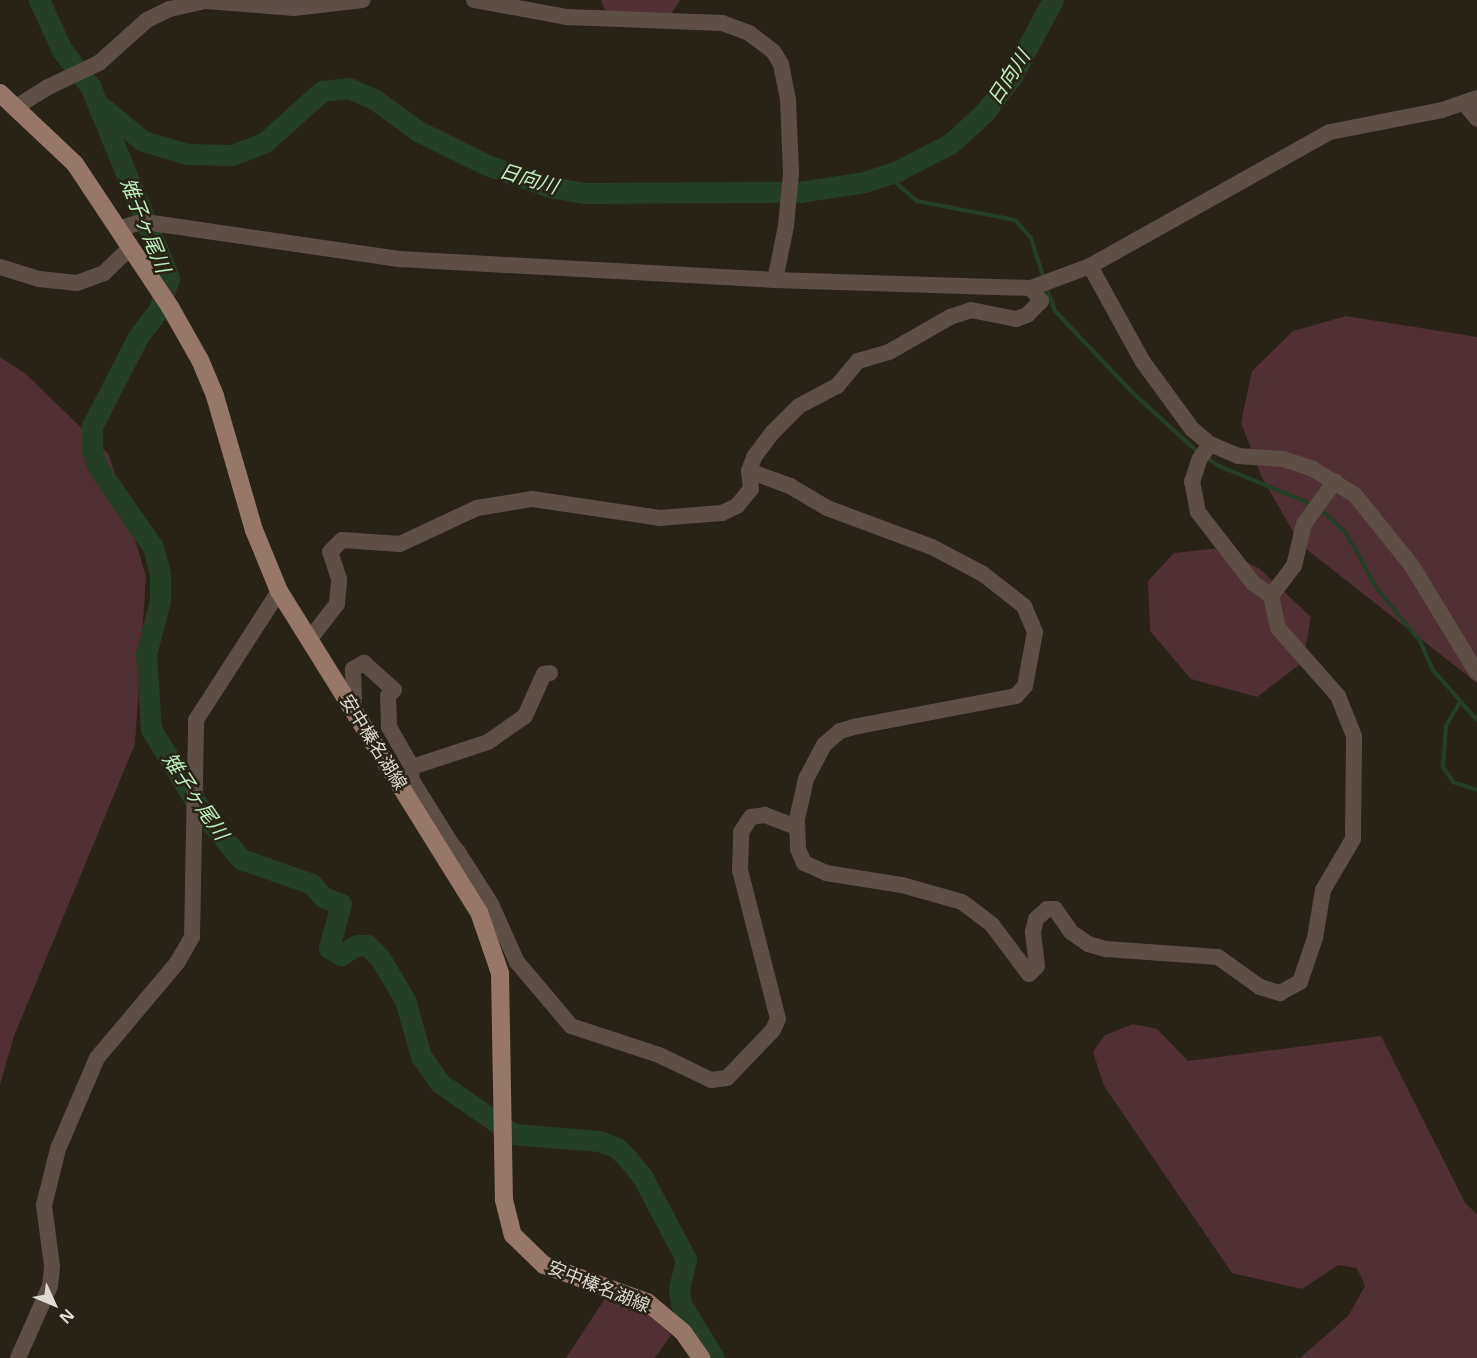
<!DOCTYPE html>
<meta charset="utf-8">
<style>
body{margin:0}
#map{position:relative;width:1477px;height:1358px;overflow:hidden;background:#282217;font-family:"Open Sans","Noto Sans JP",sans-serif}
div>[style]{position:absolute}
.green>*{inset:0;background:#503034}
.stream>*{height:4px;margin:-2px;padding:0 2px;transform-origin:2px;border-radius:2px;background:#253f26}
.river>*{height:21px;margin:-10.5px;padding:0 10.5px;transform-origin:10.5px;border-radius:10.5px;background:#253f26}
.minor>*{height:16px;margin:-8px;padding:0 8px;transform-origin:8px;border-radius:8px;background:#5d4e46}
.major>*{height:18px;margin:-9px;padding:0 9px;transform-origin:9px;border-radius:9px;background:#977769}
span{translate:-50% -50%;white-space:nowrap;text-align:center;line-height:1.15;-webkit-text-stroke:5px #282217;paint-order:stroke}
.street-label{font-size:18px;color:#dfdad3}
.water-label{font-size:20px;color:#beefbe;font-style:italic}
.north{position:absolute;left:24px;top:1274px;width:60px;height:60px;-webkit-text-stroke:4px #282217;paint-order:stroke;rotate:134deg;font-size:16px;font-weight:700;line-height:24px;text-align:center;color:#dfdad3}
.north::after{content:'';display:block;margin:auto;width:21px;height:27px;background:#dfdad3;clip-path:polygon(50% 0,100% 100%,50% 72%,0 100%)}
</style>
<div id="map">
<div class="green">
<i style="clip-path:polygon(601px 0,680px 0,671px 14px,611px 26px)"></i>
<i style="clip-path:polygon(1346px 316px,1477px 337px,1477px 683px,1301px 545px,1261px 476px,1241px 422px,1252px 371px,1293px 331px)"></i>
<i style="clip-path:polygon(0 357px,26px 374px,109px 455px,146px 576px,135px 744px,14px 1036px,0 1085px)"></i>
<i style="clip-path:polygon(1221px 548px,1260px 569px,1311px 617px,1303px 662px,1257px 697px,1191px 679px,1150px 631px,1148px 581px,1174px 553px)"></i>
<i style="clip-path:polygon(1133px 1024px,1157px 1029px,1188px 1061px,1381px 1036px,1465px 1203px,1477px 1214px,1477px 1358px,1300px 1358px,1348px 1316px,1365px 1286px,1357px 1268px,1338px 1265px,1302px 1289px,1232px 1273px,1104px 1086px,1093px 1052px,1105px 1035px)"></i>
<i style="clip-path:polygon(606px 1297px,637px 1305px,671px 1335px,655px 1358px,566px 1358px)"></i>
</div>
<div class="stream">
<i style="left:887px;top:175px;width:40px;rotate:41deg"></i>
<i style="left:917px;top:201px;width:100px;rotate:11deg"></i>
<i style="left:1015px;top:220px;width:24px;rotate:48deg"></i>
<i style="left:1031px;top:238px;width:43px;rotate:72.4deg"></i>
<i style="left:1046px;top:286px;width:27px;rotate:70deg"></i>
<i style="left:1055px;top:311px;width:113px;rotate:46.4deg"></i>
<i style="left:1133px;top:393px;width:89px;rotate:42.3deg"></i>
<i style="left:1206px;top:457px;width:16px;rotate:35deg"></i>
<i style="left:1219px;top:466px;width:103px;rotate:22.3deg"></i>
<i style="left:1320px;top:508px;width:36px;rotate:44deg"></i>
<i style="left:1346px;top:533px;width:64px;rotate:61deg"></i>
<i style="left:1377px;top:589px;width:67px;rotate:50.4deg"></i>
<i style="left:1420px;top:641px;width:32px;rotate:66deg"></i>
<i style="left:1433px;top:670px;width:67px;rotate:48.7deg"></i>
<i style="left:1459px;top:704px;width:26px;rotate:121deg"></i>
<i style="left:1446px;top:726px;width:41px;rotate:94.2deg"></i>
<i style="left:1443px;top:767px;width:18px;rotate:56deg"></i>
<i style="left:1453px;top:782px;width:25px;rotate:18deg"></i>
</div>
<div class="river">
<i style="left:39px;top:0;width:55px;rotate:65.3deg"></i>
<i style="left:62px;top:50px;width:46px;rotate:52.1deg"></i>
<i style="left:90px;top:86px;width:208px;rotate:67.6deg"></i>
<i style="left:169px;top:278px;width:33px;rotate:108deg"></i>
<i style="left:159px;top:309px;width:35px;rotate:127deg"></i>
<i style="left:138px;top:337px;width:100px;rotate:117.3deg"></i>
<i style="left:92px;top:426px;width:25px;rotate:90deg"></i>
<i style="left:92px;top:451px;width:18px;rotate:71deg"></i>
<i style="left:98px;top:468px;width:96px;rotate:55.2deg"></i>
<i style="left:153px;top:547px;width:28px;rotate:75deg"></i>
<i style="left:160px;top:574px;width:27px;rotate:90deg"></i>
<i style="left:160px;top:601px;width:55px;rotate:104.8deg"></i>
<i style="left:146px;top:654px;width:75px;rotate:86.2deg"></i>
<i style="left:151px;top:729px;width:97px;rotate:58.4deg"></i>
<i style="left:202px;top:812px;width:61px;rotate:50.3deg"></i>
<i style="left:241px;top:859px;width:75px;rotate:19.4deg"></i>
<i style="left:312px;top:884px;width:17px;rotate:50deg"></i>
<i style="left:323px;top:897px;width:19px;rotate:21deg"></i>
<i style="left:341px;top:904px;width:46px;rotate:105.3deg"></i>
<i style="left:329px;top:948px;width:14px;rotate:30deg"></i>
<i style="left:341px;top:955px;width:19px;rotate:-32deg"></i>
<i style="left:357px;top:945px;width:10px"></i>
<i style="left:367px;top:945px;width:18px;rotate:45deg"></i>
<i style="left:380px;top:958px;width:49px;rotate:59.2deg"></i>
<i style="left:405px;top:1000px;width:58px;rotate:74.1deg"></i>
<i style="left:421px;top:1056px;width:33px;rotate:55deg"></i>
<i style="left:440px;top:1083px;width:89px;rotate:34.9deg"></i>
<i style="left:513px;top:1134px;width:86px;rotate:4.7deg"></i>
<i style="left:599px;top:1141px;width:19px;rotate:21deg"></i>
<i style="left:617px;top:1148px;width:16px;rotate:45deg"></i>
<i style="left:628px;top:1159px;width:22px;rotate:51deg"></i>
<i style="left:642px;top:1176px;width:94px;rotate:62.1deg"></i>
<i style="left:686px;top:1259px;width:31px;rotate:103deg"></i>
<i style="left:679px;top:1289px;width:15px;rotate:82deg"></i>
<i style="left:681px;top:1304px;width:63px;rotate:58.6deg"></i>
<i style="left:102px;top:107px;width:53px;rotate:39.7deg"></i>
<i style="left:143px;top:141px;width:46px;rotate:16.5deg"></i>
<i style="left:187px;top:154px;width:45px;rotate:1.3deg"></i>
<i style="left:232px;top:155px;width:34px;rotate:-21deg"></i>
<i style="left:264px;top:143px;width:78px;rotate:-41.9deg"></i>
<i style="left:322px;top:91px;width:27px;rotate:-6deg"></i>
<i style="left:349px;top:88px;width:27px;rotate:24deg"></i>
<i style="left:374px;top:99px;width:54px;rotate:36deg"></i>
<i style="left:418px;top:131px;width:77px;rotate:26.2deg"></i>
<i style="left:487px;top:165px;width:67px;rotate:19.2deg"></i>
<i style="left:550px;top:187px;width:34px;rotate:10deg"></i>
<i style="left:583px;top:193px;width:216px;rotate:-0.3deg"></i>
<i style="left:799px;top:192px;width:66px;rotate:-8.7deg"></i>
<i style="left:864px;top:182px;width:35px;rotate:-18deg"></i>
<i style="left:897px;top:171px;width:59px;rotate:-27deg"></i>
<i style="left:950px;top:144px;width:47px;rotate:-42.4deg"></i>
<i style="left:985px;top:112px;width:45px;rotate:-53.1deg"></i>
<i style="left:1012px;top:76px;width:86px;rotate:-61.7deg"></i>
</div>
<div class="minor">
<i style="left:474px;top:0;width:95px;rotate:10.4deg"></i>
<i style="left:567px;top:17px;width:155px;rotate:2.2deg"></i>
<i style="left:722px;top:23px;width:29px;rotate:20deg"></i>
<i style="left:749px;top:33px;width:30px;rotate:37deg"></i>
<i style="left:773px;top:51px;width:15px;rotate:58deg"></i>
<i style="left:781px;top:64px;width:37px;rotate:79deg"></i>
<i style="left:788px;top:100px;width:73px;rotate:87.6deg"></i>
<i style="left:791px;top:173px;width:53px;rotate:95.4deg"></i>
<i style="left:786px;top:226px;width:55px;rotate:101.5deg"></i>
<i style="left:1465px;top:104px;width:19px;rotate:51deg"></i>
<i style="left:16px;top:107px;width:36px;rotate:-32deg"></i>
<i style="left:46px;top:88px;width:59px;rotate:-25.3deg"></i>
<i style="left:99px;top:63px;width:64px;rotate:-41.9deg"></i>
<i style="left:147px;top:20px;width:25px;rotate:-26deg"></i>
<i style="left:170px;top:9px;width:37px;rotate:-13deg"></i>
<i style="left:206px;top:1px;width:88px;rotate:4.5deg"></i>
<i style="left:294px;top:8px;width:69px;rotate:-6.6deg"></i>
<i style="left:118px;top:229px;width:24px;rotate:-17deg"></i>
<i style="left:141px;top:222px;width:18px;rotate:6deg"></i>
<i style="left:159px;top:224px;width:244px;rotate:8.3deg"></i>
<i style="left:400px;top:259px;width:376px;rotate:3.2deg"></i>
<i style="left:775px;top:280px;width:256px;rotate:1.8deg"></i>
<i style="left:1031px;top:288px;width:63px;rotate:-20.4deg"></i>
<i style="left:1090px;top:266px;width:275px;rotate:-29.2deg"></i>
<i style="left:1330px;top:132px;width:114px;rotate:-11.1deg"></i>
<i style="left:1442px;top:110px;width:37px;rotate:-19deg"></i>
<i style="left:1090px;top:266px;width:110px;rotate:61.1deg"></i>
<i style="left:1143px;top:362px;width:83px;rotate:53.8deg"></i>
<i style="left:1192px;top:429px;width:23px;rotate:40deg"></i>
<i style="left:1210px;top:444px;width:30px;rotate:23deg"></i>
<i style="left:1238px;top:456px;width:45px;rotate:3.8deg"></i>
<i style="left:1283px;top:459px;width:32px;rotate:18deg"></i>
<i style="left:1313px;top:469px;width:49px;rotate:31.8deg"></i>
<i style="left:1355px;top:495px;width:91px;rotate:51.2deg"></i>
<i style="left:1412px;top:566px;width:125px;rotate:58.7deg"></i>
<i style="left:0;top:267px;width:41px;rotate:17.1deg"></i>
<i style="left:39px;top:279px;width:38px;rotate:6deg"></i>
<i style="left:77px;top:283px;width:29px;rotate:-20deg"></i>
<i style="left:104px;top:273px;width:37px;rotate:-44deg"></i>
<i style="left:749px;top:471px;width:44px;rotate:20.1deg"></i>
<i style="left:790px;top:486px;width:43px;rotate:30.7deg"></i>
<i style="left:827px;top:508px;width:112px;rotate:20.4deg"></i>
<i style="left:932px;top:547px;width:58px;rotate:27.9deg"></i>
<i style="left:983px;top:574px;width:52px;rotate:38deg"></i>
<i style="left:1024px;top:606px;width:28px;rotate:67deg"></i>
<i style="left:1035px;top:632px;width:55px;rotate:100.5deg"></i>
<i style="left:1025px;top:686px;width:13px;rotate:132deg"></i>
<i style="left:1016px;top:696px;width:165px;rotate:169.2deg"></i>
<i style="left:854px;top:727px;width:15px;rotate:164deg"></i>
<i style="left:840px;top:731px;width:21px;rotate:139deg"></i>
<i style="left:824px;top:745px;width:38px;rotate:118deg"></i>
<i style="left:806px;top:779px;width:41px;rotate:102.7deg"></i>
<i style="left:797px;top:819px;width:30px;rotate:88deg"></i>
<i style="left:798px;top:849px;width:15px;rotate:67deg"></i>
<i style="left:804px;top:863px;width:24px;rotate:24deg"></i>
<i style="left:826px;top:873px;width:77px;rotate:9deg"></i>
<i style="left:902px;top:885px;width:62px;rotate:15.8deg"></i>
<i style="left:962px;top:902px;width:38px;rotate:37deg"></i>
<i style="left:992px;top:925px;width:61px;rotate:52.9deg"></i>
<i style="left:1029px;top:974px;width:11px;rotate:-45deg"></i>
<i style="left:1037px;top:966px;width:34px;rotate:-97deg"></i>
<i style="left:1033px;top:932px;width:13px;rotate:-77deg"></i>
<i style="left:1036px;top:919px;width:15px;rotate:-42deg"></i>
<i style="left:1047px;top:909px;width:8px"></i>
<i style="left:1055px;top:909px;width:28px;rotate:55deg"></i>
<i style="left:1071px;top:932px;width:21px;rotate:35deg"></i>
<i style="left:1088px;top:944px;width:19px;rotate:16deg"></i>
<i style="left:1106px;top:949px;width:112px;rotate:4.1deg"></i>
<i style="left:1218px;top:957px;width:52px;rotate:35.5deg"></i>
<i style="left:1260px;top:987px;width:21px;rotate:17deg"></i>
<i style="left:1280px;top:993px;width:23px;rotate:-29deg"></i>
<i style="left:1300px;top:982px;width:46px;rotate:-71.2deg"></i>
<i style="left:1315px;top:938px;width:49px;rotate:-80.5deg"></i>
<i style="left:1323px;top:890px;width:59px;rotate:-59.5deg"></i>
<i style="left:1353px;top:839px;width:103px;rotate:-89.4deg"></i>
<i style="left:1354px;top:736px;width:43px;rotate:-111.8deg"></i>
<i style="left:1338px;top:696px;width:91px;rotate:-131.4deg"></i>
<i style="left:1278px;top:628px;width:33px;rotate:-102deg"></i>
<i style="left:1271px;top:596px;width:22px;rotate:-144deg"></i>
<i style="left:1253px;top:583px;width:90px;rotate:-127.8deg"></i>
<i style="left:1198px;top:512px;width:31px;rotate:-101deg"></i>
<i style="left:1192px;top:482px;width:23px;rotate:-72deg"></i>
<i style="left:1199px;top:460px;width:19px;rotate:-55deg"></i>
<i style="left:1271px;top:596px;width:38px;rotate:-53deg"></i>
<i style="left:1294px;top:566px;width:43px;rotate:-76.6deg"></i>
<i style="left:1304px;top:524px;width:53px;rotate:-54.2deg"></i>
<i style="left:309px;top:640px;width:46px;rotate:-52.1deg"></i>
<i style="left:337px;top:604px;width:25px;rotate:-85deg"></i>
<i style="left:339px;top:579px;width:28px;rotate:-108deg"></i>
<i style="left:330px;top:552px;width:17px;rotate:-45deg"></i>
<i style="left:342px;top:540px;width:58px;rotate:3.9deg"></i>
<i style="left:400px;top:544px;width:85px;rotate:-25.1deg"></i>
<i style="left:477px;top:508px;width:56px;rotate:-9.3deg"></i>
<i style="left:532px;top:499px;width:129px;rotate:8.4deg"></i>
<i style="left:660px;top:518px;width:62px;rotate:-4.6deg"></i>
<i style="left:722px;top:513px;width:17px;rotate:-25deg"></i>
<i style="left:737px;top:506px;width:22px;rotate:-51deg"></i>
<i style="left:751px;top:489px;width:18px;rotate:-96deg"></i>
<i style="left:749px;top:471px;width:15px;rotate:-70deg"></i>
<i style="left:754px;top:457px;width:30px;rotate:-53deg"></i>
<i style="left:772px;top:433px;width:38px;rotate:-45deg"></i>
<i style="left:799px;top:406px;width:43px;rotate:-27.8deg"></i>
<i style="left:837px;top:386px;width:33px;rotate:-50deg"></i>
<i style="left:858px;top:361px;width:32px;rotate:-16deg"></i>
<i style="left:889px;top:352px;width:70px;rotate:-29.8deg"></i>
<i style="left:950px;top:317px;width:22px;rotate:-18deg"></i>
<i style="left:971px;top:310px;width:46px;rotate:11.3deg"></i>
<i style="left:1016px;top:319px;width:12px;rotate:-20deg"></i>
<i style="left:1027px;top:315px;width:20px;rotate:-45deg"></i>
<i style="left:1041px;top:301px;width:16px;rotate:-128deg"></i>
<i style="left:350px;top:704px;width:6px;rotate:-51deg"></i>
<i style="left:354px;top:699px;width:30px;rotate:-92deg"></i>
<i style="left:353px;top:669px;width:13px;rotate:-29deg"></i>
<i style="left:364px;top:663px;width:40px;rotate:42deg"></i>
<i style="left:394px;top:690px;width:8px;rotate:135deg"></i>
<i style="left:388px;top:696px;width:31px;rotate:88deg"></i>
<i style="left:389px;top:727px;width:46px;rotate:60.1deg"></i>
<i style="left:452px;top:845px;width:78px;rotate:-121.8deg"></i>
<i style="left:411px;top:779px;width:12px;rotate:-85deg"></i>
<i style="left:412px;top:767px;width:80px;rotate:-18.2deg"></i>
<i style="left:488px;top:742px;width:45px;rotate:-35.1deg"></i>
<i style="left:525px;top:716px;width:46px;rotate:-65.7deg"></i>
<i style="left:544px;top:674px;width:6px;rotate:-9deg"></i>
<i style="left:441px;top:849px;width:12px;rotate:-20deg"></i>
<i style="left:452px;top:845px;width:9px;rotate:49deg"></i>
<i style="left:458px;top:852px;width:62px;rotate:57.6deg"></i>
<i style="left:491px;top:904px;width:64px;rotate:65.9deg"></i>
<i style="left:517px;top:962px;width:84px;rotate:49.8deg"></i>
<i style="left:571px;top:1026px;width:93px;rotate:18.2deg"></i>
<i style="left:659px;top:1055px;width:58px;rotate:25.7deg"></i>
<i style="left:711px;top:1080px;width:16px;rotate:-7deg"></i>
<i style="left:727px;top:1078px;width:66px;rotate:-46.2deg"></i>
<i style="left:773px;top:1030px;width:12px;rotate:-66deg"></i>
<i style="left:778px;top:1019px;width:154px;rotate:-104.3deg"></i>
<i style="left:740px;top:870px;width:38px;rotate:-88deg"></i>
<i style="left:741px;top:832px;width:18px;rotate:-56deg"></i>
<i style="left:751px;top:817px;width:14px;rotate:-8deg"></i>
<i style="left:765px;top:815px;width:34px;rotate:21deg"></i>
<i style="left:18px;top:1358px;width:79px;rotate:-66deg"></i>
<i style="left:50px;top:1286px;width:20px;rotate:-84deg"></i>
<i style="left:52px;top:1266px;width:62px;rotate:-97.5deg"></i>
<i style="left:44px;top:1205px;width:58px;rotate:-76deg"></i>
<i style="left:58px;top:1149px;width:99px;rotate:-66.8deg"></i>
<i style="left:97px;top:1058px;width:124px;rotate:-49.9deg"></i>
<i style="left:177px;top:963px;width:30px;rotate:-60deg"></i>
<i style="left:192px;top:937px;width:217px;rotate:-88.9deg"></i>
<i style="left:196px;top:720px;width:153px;rotate:-57.2deg"></i>
</div>
<div class="major">
<i style="left:0;top:93px;width:103px;rotate:43.4deg"></i>
<i style="left:75px;top:164px;width:172px;rotate:56.4deg"></i>
<i style="left:170px;top:307px;width:61px;rotate:60.5deg"></i>
<i style="left:200px;top:360px;width:39px;rotate:67deg"></i>
<i style="left:215px;top:396px;width:140px;rotate:73.8deg"></i>
<i style="left:254px;top:530px;width:66px;rotate:67.7deg"></i>
<i style="left:279px;top:591px;width:378px;rotate:58.1deg"></i>
<i style="left:479px;top:912px;width:65px;rotate:71deg"></i>
<i style="left:500px;top:973px;width:227px;rotate:89deg"></i>
<i style="left:504px;top:1200px;width:36px;rotate:76deg"></i>
<i style="left:513px;top:1235px;width:43px;rotate:44.1deg"></i>
<i style="left:544px;top:1265px;width:109px;rotate:19.8deg"></i>
<i style="left:647px;top:1302px;width:47px;rotate:39.8deg"></i>
<i style="left:683px;top:1332px;width:32px;rotate:55deg"></i>
</div>
<div class="street-label">
<span style="left:374px;top:742px;rotate:58deg">安中榛名湖線</span>
<span style="left:599px;top:1286px;rotate:22deg">安中榛名湖線</span>
</div>
<div class="water-label">
<span style="left:1008px;top:77px;rotate:-57deg">日向川</span>
<span style="left:529px;top:178px;rotate:17deg">日向川</span>
<span style="left:146px;top:225px;rotate:68deg">雉子ヶ尾川</span>
<span style="left:196px;top:796px;rotate:56deg">雉子ヶ尾川</span>
</div>
<div class="north">N</div>
</div>
